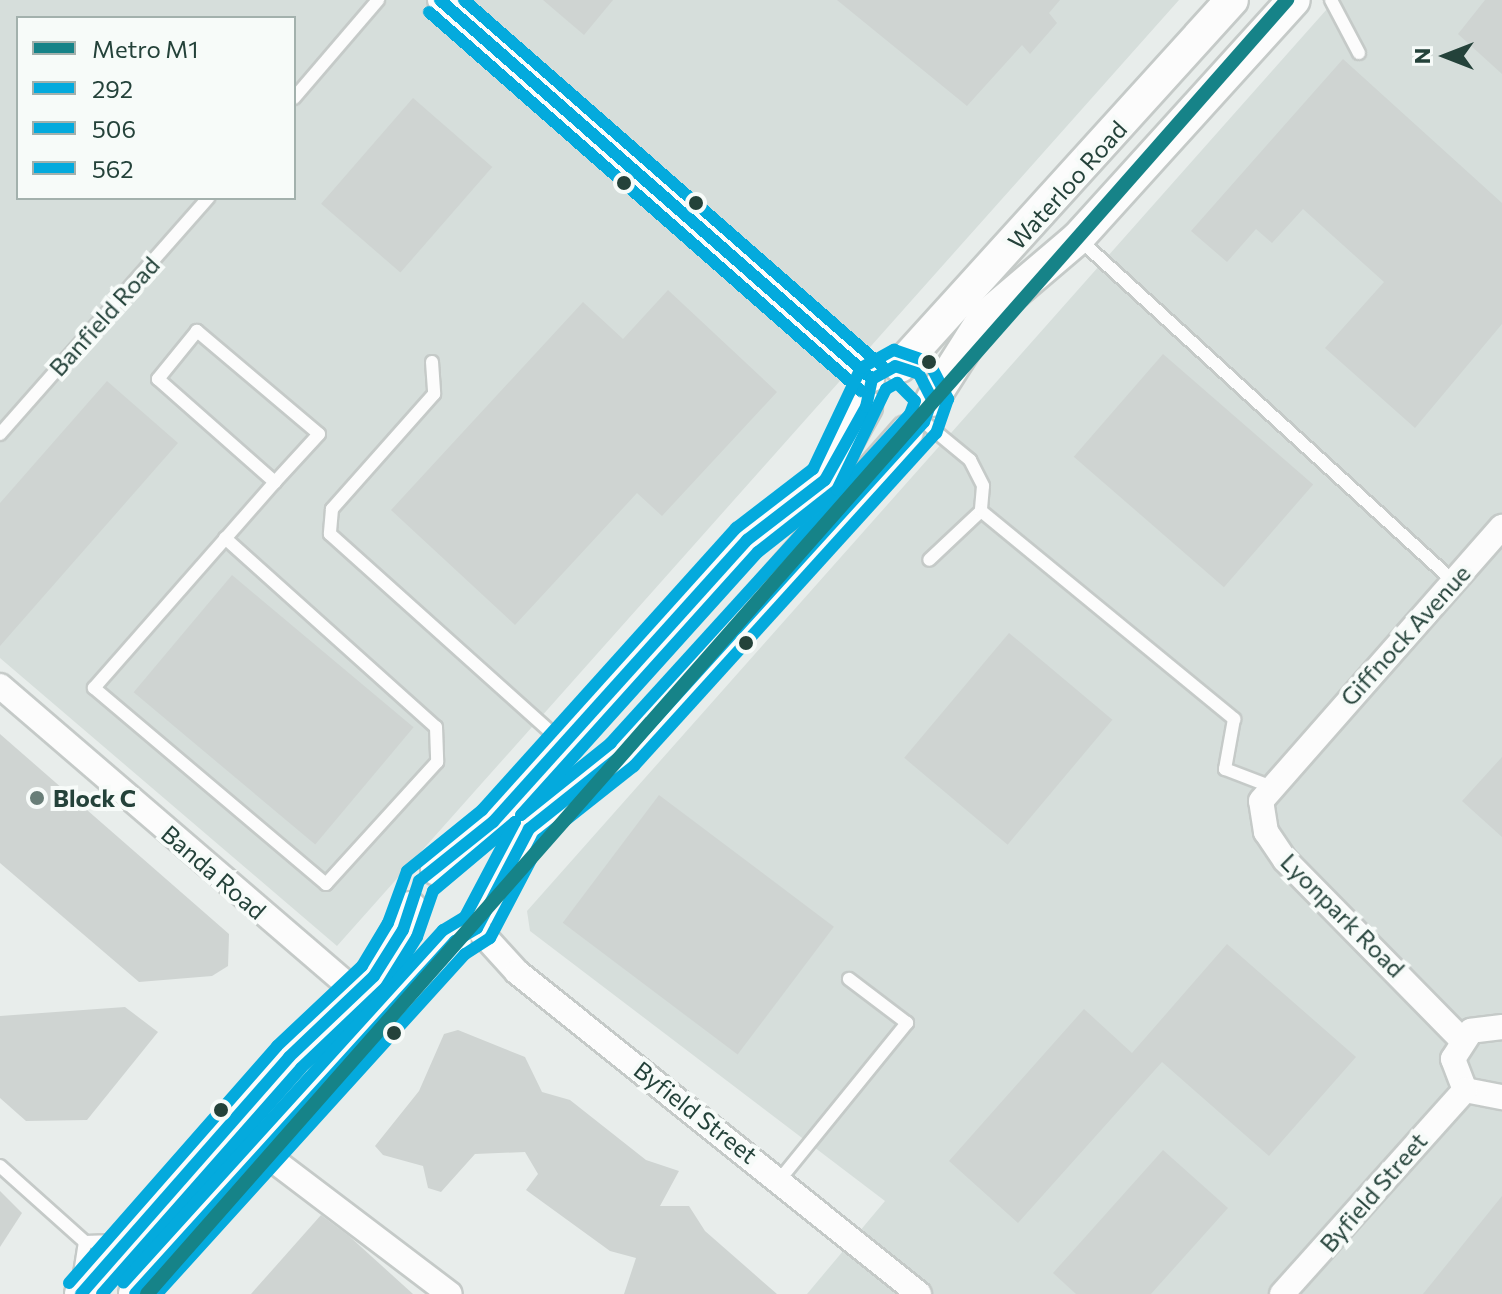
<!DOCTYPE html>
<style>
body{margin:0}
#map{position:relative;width:1502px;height:1294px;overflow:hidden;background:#e8edeb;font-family:Commissioner,sans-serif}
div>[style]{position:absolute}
.built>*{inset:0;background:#d6dedb}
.building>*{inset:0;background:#cfd4d2;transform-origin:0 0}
.roads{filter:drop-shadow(2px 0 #c5cac8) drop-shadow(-2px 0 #c5cac8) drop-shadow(0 2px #c5cac8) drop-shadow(0 -2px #c5cac8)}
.lane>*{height:12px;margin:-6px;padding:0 6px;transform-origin:6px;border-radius:6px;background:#fcfcfc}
.street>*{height:24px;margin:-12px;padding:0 12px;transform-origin:12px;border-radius:12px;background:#fcfcfc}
.secondary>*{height:32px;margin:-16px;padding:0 16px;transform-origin:16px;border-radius:16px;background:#fcfcfc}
.bus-1>*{height:12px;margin:-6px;padding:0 6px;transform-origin:6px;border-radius:6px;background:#04aadd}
.bus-2>*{height:12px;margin:-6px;padding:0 6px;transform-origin:6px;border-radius:6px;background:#04aadd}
.bus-3>*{height:12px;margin:-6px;padding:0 6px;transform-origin:6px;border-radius:6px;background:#04aadd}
.metro-1>*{height:14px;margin:-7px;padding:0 7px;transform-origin:7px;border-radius:7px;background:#168388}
.dots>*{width:22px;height:22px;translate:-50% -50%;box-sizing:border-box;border:4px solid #f7fbf9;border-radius:50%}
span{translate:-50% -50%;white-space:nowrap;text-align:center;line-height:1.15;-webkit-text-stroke:8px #f7fbf9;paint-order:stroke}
.street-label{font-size:24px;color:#24423a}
.poi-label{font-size:24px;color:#24423a;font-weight:700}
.left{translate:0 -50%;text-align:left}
.legend{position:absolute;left:16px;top:16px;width:280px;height:184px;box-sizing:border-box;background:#f7fbf9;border:2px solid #a3b1ad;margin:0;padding:10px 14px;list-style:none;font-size:24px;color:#24423a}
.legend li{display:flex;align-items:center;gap:16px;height:40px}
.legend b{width:40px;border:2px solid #a3b1ad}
.north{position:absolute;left:1406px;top:16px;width:80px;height:80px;-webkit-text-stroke:6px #f7fbf9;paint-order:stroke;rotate:270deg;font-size:22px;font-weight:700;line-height:32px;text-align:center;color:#24423a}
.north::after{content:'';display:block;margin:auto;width:28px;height:36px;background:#24423a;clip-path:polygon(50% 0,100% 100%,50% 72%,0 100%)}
</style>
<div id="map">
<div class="built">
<i style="clip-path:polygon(evenodd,0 0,1179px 0,337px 946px,0 658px,0 0,18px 18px,294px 18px,294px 198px,18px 198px,18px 18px)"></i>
<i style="clip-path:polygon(1335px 0,1502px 0,1502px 1294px,807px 1294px,885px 1201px,530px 931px,527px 911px)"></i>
</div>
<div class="building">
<i style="clip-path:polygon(543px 0,613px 0,584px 35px)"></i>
<i style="clip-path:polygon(837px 0,1060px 0,1049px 13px,1057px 23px,1030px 54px,1022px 45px,967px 106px)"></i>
<i style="clip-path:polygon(1485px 0,1502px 0,1502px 74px,1458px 34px)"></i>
<i style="clip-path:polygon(1343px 59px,1502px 203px,1502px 324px,1415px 428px,1325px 348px,1384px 282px,1303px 209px,1272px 243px,1256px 229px,1227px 262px,1191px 231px)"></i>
<i style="left:413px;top:98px;width:105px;height:140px;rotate:41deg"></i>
<i style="clip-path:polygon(668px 290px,777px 392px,662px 516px,637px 493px,515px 625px,391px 510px,583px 302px,623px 339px)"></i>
<i style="left:1163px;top:354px;width:199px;height:136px;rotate:41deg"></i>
<i style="clip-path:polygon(107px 381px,178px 443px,0 646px,0 503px)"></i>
<i style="left:232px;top:575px;width:237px;height:153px;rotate:40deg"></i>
<i style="left:1009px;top:633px;width:135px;height:163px;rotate:40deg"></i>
<i style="clip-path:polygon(0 734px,229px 934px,228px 966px,212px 976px,139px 982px,0 863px)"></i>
<i style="clip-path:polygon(1502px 757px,1502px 837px,1462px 801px)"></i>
<i style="left:659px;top:795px;width:219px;height:160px;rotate:37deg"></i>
<i style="clip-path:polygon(1227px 944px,1356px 1057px,1269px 1156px,1162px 1062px,1018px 1223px,949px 1161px,1084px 1009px,1132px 1053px)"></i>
<i style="clip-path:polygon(125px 1007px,158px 1032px,87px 1120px,26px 1121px,0 1098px,0 1016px)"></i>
<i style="clip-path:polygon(458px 1030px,525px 1057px,542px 1092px,570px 1100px,646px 1160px,679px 1171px,660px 1206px,689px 1206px,705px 1231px,777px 1294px,624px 1294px,636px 1258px,610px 1251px,526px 1190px,538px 1174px,525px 1152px,475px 1154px,441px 1192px,428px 1188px,423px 1166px,383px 1155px,375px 1146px,419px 1091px,444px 1034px)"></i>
<i style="clip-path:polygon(1163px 1150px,1228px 1208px,1151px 1294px,1076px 1294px,1053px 1273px)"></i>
<i style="clip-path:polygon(0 1191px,22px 1213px,0 1247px)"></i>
<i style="clip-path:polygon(1502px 1196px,1502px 1294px,1423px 1294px)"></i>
<i style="clip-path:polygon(321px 1215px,349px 1236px,413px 1294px,251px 1294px)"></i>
</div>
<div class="roads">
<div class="lane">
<i style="left:1331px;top:0;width:60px;rotate:62.2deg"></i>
<i style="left:294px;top:98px;width:129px;rotate:-49.4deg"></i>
<i style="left:1080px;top:240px;width:505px;rotate:42.43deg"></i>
<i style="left:432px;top:362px;width:32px;rotate:86deg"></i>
<i style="left:434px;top:394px;width:154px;rotate:131.6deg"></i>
<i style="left:332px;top:509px;width:25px;rotate:95deg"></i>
<i style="left:330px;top:534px;width:313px;rotate:41.9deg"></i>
<i style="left:924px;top:422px;width:60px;rotate:39.6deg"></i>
<i style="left:970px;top:460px;width:29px;rotate:63deg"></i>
<i style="left:983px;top:486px;width:25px;rotate:95deg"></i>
<i style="left:981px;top:511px;width:71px;rotate:136.7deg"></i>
<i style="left:0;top:434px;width:315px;rotate:-48.6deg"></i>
<i style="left:981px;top:511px;width:328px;rotate:39.4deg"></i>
<i style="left:1234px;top:719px;width:51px;rotate:100.2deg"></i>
<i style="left:1225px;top:769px;width:50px;rotate:21deg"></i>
<i style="left:225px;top:538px;width:283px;rotate:41.9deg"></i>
<i style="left:436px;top:727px;width:35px;rotate:88deg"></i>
<i style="left:437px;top:762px;width:165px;rotate:132.3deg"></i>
<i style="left:326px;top:884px;width:304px;rotate:-139.8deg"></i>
<i style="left:94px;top:688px;width:274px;rotate:-48.7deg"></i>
<i style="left:275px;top:482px;width:65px;rotate:-47.5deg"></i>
<i style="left:319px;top:434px;width:160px;rotate:-139.8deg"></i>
<i style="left:197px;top:331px;width:62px;rotate:129.1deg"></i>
<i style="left:158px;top:379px;width:156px;rotate:41.4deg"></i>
<i style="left:0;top:1166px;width:114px;rotate:41.8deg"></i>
<i style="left:85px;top:1242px;width:38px;rotate:99deg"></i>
<i style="left:781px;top:1178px;width:200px;rotate:-50.9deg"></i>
<i style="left:907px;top:1023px;width:73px;rotate:-142.8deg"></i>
<i style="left:85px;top:1242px;width:37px;rotate:-2deg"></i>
</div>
<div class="street">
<i style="left:440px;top:0;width:575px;rotate:41.26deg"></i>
<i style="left:0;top:686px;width:471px;rotate:40.7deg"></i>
<i style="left:477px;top:928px;width:59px;rotate:47.7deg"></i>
<i style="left:517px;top:972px;width:515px;rotate:38.69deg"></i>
<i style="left:1502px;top:1027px;width:31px;rotate:173deg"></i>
<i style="left:1471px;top:1031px;width:33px;rotate:123deg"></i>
<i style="left:1453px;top:1059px;width:33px;rotate:69deg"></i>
<i style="left:1465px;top:1090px;width:38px;rotate:11deg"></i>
<i style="left:1461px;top:1039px;width:251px;rotate:-134.5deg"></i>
<i style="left:1285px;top:860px;width:34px;rotate:-124deg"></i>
<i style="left:1266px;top:832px;width:31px;rotate:-99deg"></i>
<i style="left:1261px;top:801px;width:365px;rotate:-48.7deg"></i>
<i style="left:264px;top:1153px;width:233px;rotate:37.2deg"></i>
<i style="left:1282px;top:1294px;width:274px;rotate:-48.1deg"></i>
</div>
<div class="secondary">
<i style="left:900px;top:366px;width:494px;rotate:-47.8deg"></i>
<i style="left:932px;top:400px;width:97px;rotate:-57.6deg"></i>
<i style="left:984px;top:318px;width:123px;rotate:-40.4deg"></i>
<i style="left:1078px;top:238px;width:321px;rotate:-47.8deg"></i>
<i style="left:437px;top:869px;width:73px;rotate:-40deg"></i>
<i style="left:493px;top:822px;width:380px;rotate:-48deg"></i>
<i style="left:747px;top:540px;width:98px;rotate:-37.6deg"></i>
<i style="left:825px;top:480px;width:84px;rotate:-60.7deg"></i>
<i style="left:484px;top:909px;width:92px;rotate:-60.6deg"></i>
<i style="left:529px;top:829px;width:119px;rotate:-38.5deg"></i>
<i style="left:622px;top:755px;width:431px;rotate:-48.6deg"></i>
<i style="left:81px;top:1294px;width:315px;rotate:-48.7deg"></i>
<i style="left:289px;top:1057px;width:117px;rotate:-43.6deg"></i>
<i style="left:374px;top:976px;width:77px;rotate:-62.1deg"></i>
<i style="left:135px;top:1294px;width:476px;rotate:-47.8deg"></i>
</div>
</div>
<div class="bus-1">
<i style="left:440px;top:0;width:575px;rotate:41.26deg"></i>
<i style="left:81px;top:1294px;width:315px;rotate:-48.7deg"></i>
<i style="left:289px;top:1057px;width:117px;rotate:-43.6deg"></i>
<i style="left:374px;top:976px;width:54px;rotate:-57.8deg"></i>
<i style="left:403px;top:930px;width:52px;rotate:-71.9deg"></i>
<i style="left:419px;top:881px;width:95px;rotate:-38.6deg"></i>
<i style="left:493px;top:822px;width:380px;rotate:-48deg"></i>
<i style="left:747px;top:540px;width:98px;rotate:-37.6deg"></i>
<i style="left:825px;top:480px;width:84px;rotate:-60.7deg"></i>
<i style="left:866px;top:407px;width:29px;rotate:-78deg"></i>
<i style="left:872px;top:379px;width:26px;rotate:-29deg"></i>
<i style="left:895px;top:366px;width:25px;rotate:18deg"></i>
<i style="left:919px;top:374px;width:29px;rotate:63deg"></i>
<i style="left:932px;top:400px;width:23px;rotate:110deg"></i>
<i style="left:924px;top:422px;width:450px;rotate:132.2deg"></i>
<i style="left:622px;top:755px;width:119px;rotate:141.5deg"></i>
<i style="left:529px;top:829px;width:112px;rotate:117.7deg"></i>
<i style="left:477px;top:928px;width:26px;rotate:149deg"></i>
<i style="left:455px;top:941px;width:476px;rotate:132.2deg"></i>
</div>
<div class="bus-2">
<i style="left:429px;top:12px;width:575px;rotate:41.26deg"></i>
<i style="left:897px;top:383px;width:25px;rotate:45deg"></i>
<i style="left:915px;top:401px;width:14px;rotate:111deg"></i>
<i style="left:910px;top:414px;width:445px;rotate:132.3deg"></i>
<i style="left:611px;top:743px;width:115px;rotate:141.3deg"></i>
<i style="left:521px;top:815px;width:354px;rotate:-48deg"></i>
<i style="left:758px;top:552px;width:100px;rotate:-38.1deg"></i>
<i style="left:837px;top:490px;width:112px;rotate:-64.1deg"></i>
<i style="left:886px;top:389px;width:13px;rotate:-29deg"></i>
<i style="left:102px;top:1294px;width:301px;rotate:-48.6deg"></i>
<i style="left:301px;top:1068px;width:117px;rotate:-43.6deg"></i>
<i style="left:386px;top:987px;width:59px;rotate:-58.2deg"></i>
<i style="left:417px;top:937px;width:49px;rotate:-70.8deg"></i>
<i style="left:433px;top:891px;width:107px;rotate:-40.1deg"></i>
<i style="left:515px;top:822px;width:107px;rotate:117.8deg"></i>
<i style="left:465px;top:917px;width:26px;rotate:149deg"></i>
<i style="left:443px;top:930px;width:476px;rotate:132.2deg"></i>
</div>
<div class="bus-3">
<i style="left:464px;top:0;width:557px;rotate:41.21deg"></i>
<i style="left:69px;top:1283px;width:315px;rotate:-48.7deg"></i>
<i style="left:277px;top:1046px;width:117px;rotate:-43.3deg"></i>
<i style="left:362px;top:966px;width:50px;rotate:-58.8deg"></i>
<i style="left:388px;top:923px;width:55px;rotate:-69.9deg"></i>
<i style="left:407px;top:871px;width:97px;rotate:-39.1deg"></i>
<i style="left:482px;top:810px;width:380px;rotate:-48deg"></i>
<i style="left:736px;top:528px;width:97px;rotate:-37.5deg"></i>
<i style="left:813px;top:469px;width:112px;rotate:-64.6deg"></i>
<i style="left:861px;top:368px;width:38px;rotate:-29deg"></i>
<i style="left:894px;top:350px;width:37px;rotate:19deg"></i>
<i style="left:929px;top:362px;width:42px;rotate:62.8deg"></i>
<i style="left:948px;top:399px;width:36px;rotate:109deg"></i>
<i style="left:936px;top:433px;width:450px;rotate:132.2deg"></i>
<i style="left:634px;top:766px;width:117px;rotate:141.6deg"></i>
<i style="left:542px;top:839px;width:112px;rotate:117.7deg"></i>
<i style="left:490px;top:938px;width:30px;rotate:147deg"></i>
<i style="left:465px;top:954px;width:459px;rotate:132.2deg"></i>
</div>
<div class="metro-1">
<i style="left:147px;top:1294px;width:1725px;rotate:-48.62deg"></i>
</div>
<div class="dots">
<i style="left:624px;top:183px;background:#24423a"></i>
<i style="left:696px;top:203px;background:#24423a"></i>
<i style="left:929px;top:362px;background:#24423a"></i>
<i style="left:746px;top:643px;background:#24423a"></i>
<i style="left:37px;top:798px;background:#697e78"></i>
<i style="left:394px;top:1033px;background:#24423a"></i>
<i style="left:221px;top:1110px;background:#24423a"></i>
</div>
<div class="street-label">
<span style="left:1067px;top:185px;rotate:-48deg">Waterloo Road</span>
<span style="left:104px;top:316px;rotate:-48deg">Banfield Road</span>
<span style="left:1405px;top:635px;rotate:-48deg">Giffnock Avenue</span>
<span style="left:214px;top:872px;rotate:41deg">Banda Road</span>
<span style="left:1343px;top:915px;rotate:45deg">Lyonpark Road</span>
<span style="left:696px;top:1112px;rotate:38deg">Byfield Street</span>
<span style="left:1373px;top:1192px;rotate:-49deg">Byfield Street</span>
</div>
<div class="poi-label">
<span class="left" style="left:53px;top:798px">Block C</span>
</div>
<ul class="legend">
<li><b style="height:10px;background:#168388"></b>Metro M1</li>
<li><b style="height:10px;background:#04aadd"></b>292</li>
<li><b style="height:10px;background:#04aadd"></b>506</li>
<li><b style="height:10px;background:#04aadd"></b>562</li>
</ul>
<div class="north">N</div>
</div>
